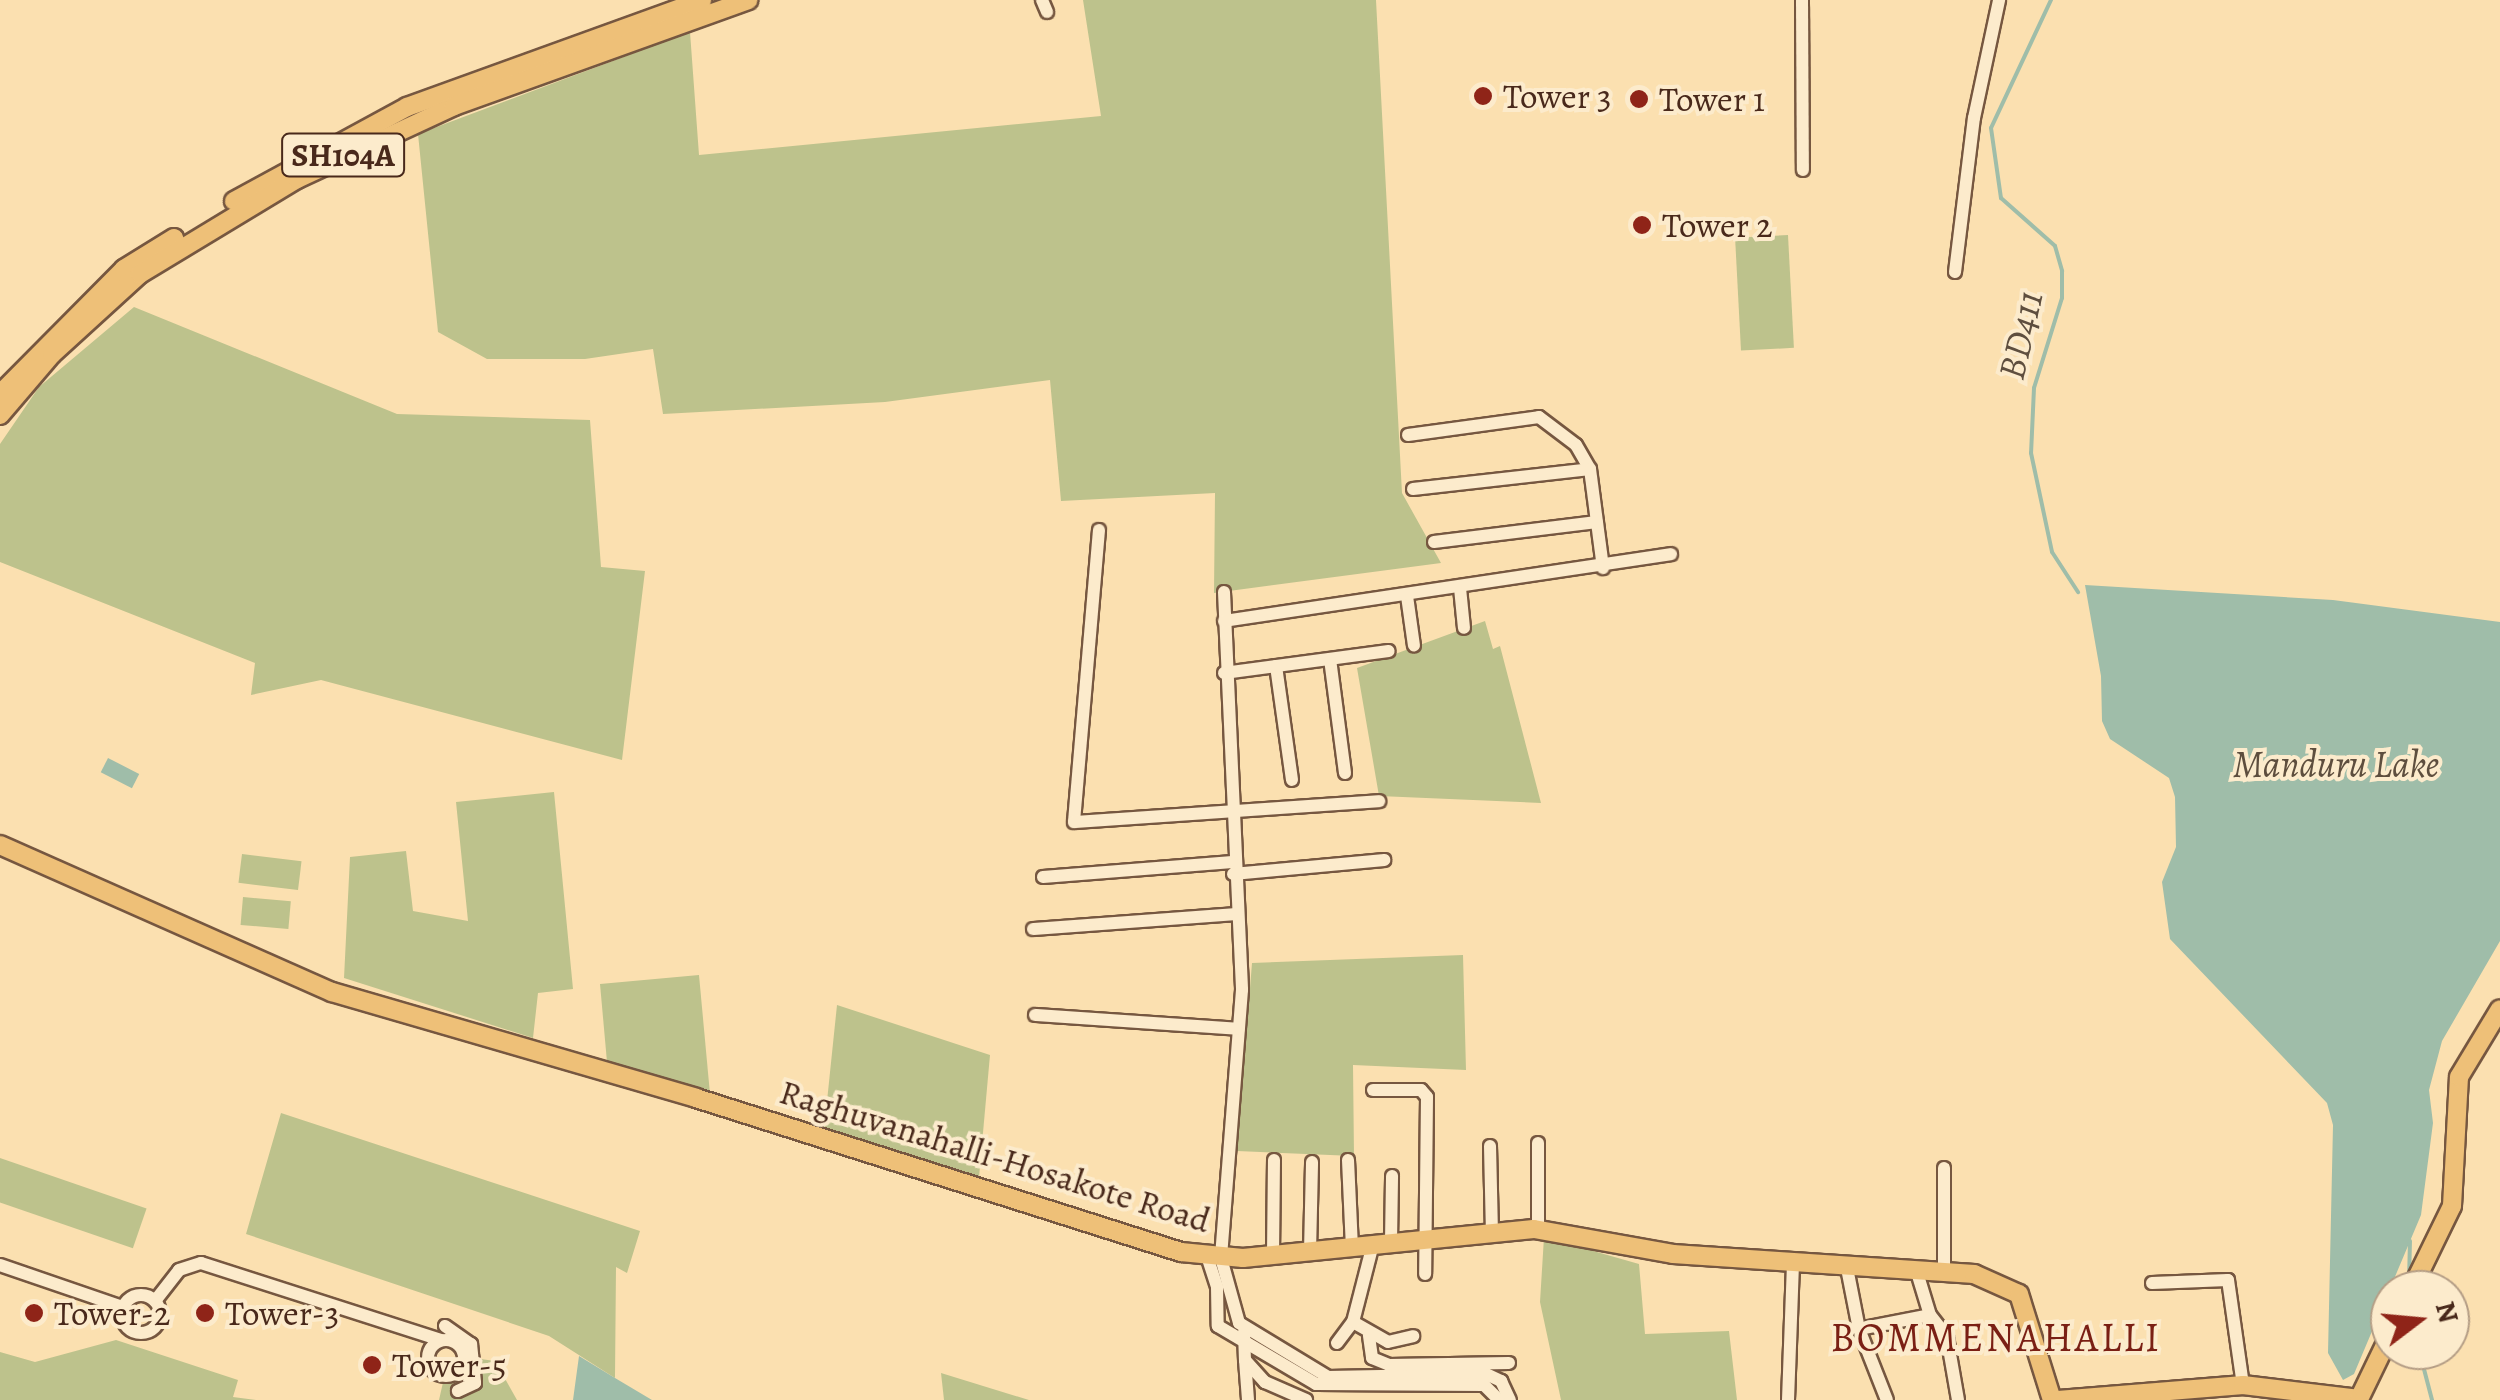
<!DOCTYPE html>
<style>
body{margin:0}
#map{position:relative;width:2500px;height:1400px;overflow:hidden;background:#fbe0b0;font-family:Alegreya,serif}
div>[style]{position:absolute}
.green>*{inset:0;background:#bdc28c;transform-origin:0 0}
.water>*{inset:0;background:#9fbda9;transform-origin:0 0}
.stream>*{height:4px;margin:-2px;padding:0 2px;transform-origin:2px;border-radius:2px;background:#9fbda9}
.roads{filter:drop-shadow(2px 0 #765740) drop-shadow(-2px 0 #765740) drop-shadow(0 2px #765740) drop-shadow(0 -2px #765740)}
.minor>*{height:12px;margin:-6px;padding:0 6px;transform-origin:6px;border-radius:6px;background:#fcebcc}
.minor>.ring{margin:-6px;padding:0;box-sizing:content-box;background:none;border:12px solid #fcebcc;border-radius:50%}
.major>*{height:18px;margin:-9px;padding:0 9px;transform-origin:9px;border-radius:9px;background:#eec078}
.dots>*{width:28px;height:28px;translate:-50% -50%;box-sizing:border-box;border:5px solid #fcebcc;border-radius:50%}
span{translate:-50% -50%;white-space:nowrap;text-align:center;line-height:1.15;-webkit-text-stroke:8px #fcebcc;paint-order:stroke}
.shield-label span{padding:2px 8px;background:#fcebcc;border:2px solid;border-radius:8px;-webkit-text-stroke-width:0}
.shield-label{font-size:32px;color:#49291b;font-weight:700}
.poi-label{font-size:35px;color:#49291b}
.left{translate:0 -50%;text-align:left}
.street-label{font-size:35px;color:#49291b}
.water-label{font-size:38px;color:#5e4e3e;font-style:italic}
.quarter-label{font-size:40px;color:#7a1f14;letter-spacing:2.5px}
.north{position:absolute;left:2370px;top:1270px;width:100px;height:100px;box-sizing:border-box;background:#fcebcc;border:2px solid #b49d85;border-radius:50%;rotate:74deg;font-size:28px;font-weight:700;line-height:40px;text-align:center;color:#49291b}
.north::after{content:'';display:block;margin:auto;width:35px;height:45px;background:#8f2418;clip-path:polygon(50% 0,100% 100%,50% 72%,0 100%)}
</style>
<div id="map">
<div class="green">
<i style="clip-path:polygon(1083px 0,1376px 0,1402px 493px,1441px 563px,1214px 593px,1215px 493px,1061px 501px,1050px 380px,885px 402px,663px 414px,653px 349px,585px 359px,487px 359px,438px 332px,418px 134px,690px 32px,699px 155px,1101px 116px)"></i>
<i style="left:1788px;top:235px;width:113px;height:53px;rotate:87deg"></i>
<i style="clip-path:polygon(134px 307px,397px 414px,590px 420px,601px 567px,645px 571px,622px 760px,321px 680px,251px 695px,255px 663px,0 562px,0 444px,39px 387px)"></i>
<i style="clip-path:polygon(1485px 621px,1493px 649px,1500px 646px,1541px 803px,1379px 796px,1357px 668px)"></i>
<i style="clip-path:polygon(554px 792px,573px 989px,538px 993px,533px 1038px,344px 978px,350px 857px,406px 851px,413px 911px,468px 921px,456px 802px)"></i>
<i style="left:242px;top:854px;width:60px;height:29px;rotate:7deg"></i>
<i style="left:243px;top:897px;width:48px;height:28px;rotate:5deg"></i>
<i style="clip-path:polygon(1463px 955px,1466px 1070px,1353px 1065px,1354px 1156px,1237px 1151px,1252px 963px)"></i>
<i style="clip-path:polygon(699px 975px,710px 1094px,607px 1062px,600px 984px)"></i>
<i style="clip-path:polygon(837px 1005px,990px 1055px,979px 1177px,824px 1130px)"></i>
<i style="clip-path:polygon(281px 1113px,640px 1231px,627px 1273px,616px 1267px,615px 1378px,549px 1336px,246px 1234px)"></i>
<i style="left:0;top:1158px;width:155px;height:42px;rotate:19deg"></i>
<i style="clip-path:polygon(1544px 1237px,1639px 1264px,1645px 1334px,1729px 1331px,1737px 1400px,1561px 1400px,1540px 1302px)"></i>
<i style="clip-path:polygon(116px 1340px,238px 1380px,233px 1397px,256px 1400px,0 1400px,0 1352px,35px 1362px)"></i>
<i style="clip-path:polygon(466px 1357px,495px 1361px,517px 1400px,439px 1400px,444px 1378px)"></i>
<i style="clip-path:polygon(941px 1373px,1029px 1400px,944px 1400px)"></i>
</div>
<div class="water">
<i style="clip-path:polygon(2085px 585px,2333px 600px,2500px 622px,2500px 941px,2442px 1041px,2429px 1090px,2433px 1123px,2421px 1215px,2354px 1374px,2343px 1380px,2328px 1353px,2333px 1125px,2327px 1103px,2170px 939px,2162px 882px,2176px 847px,2175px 797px,2169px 778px,2110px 739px,2102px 721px,2101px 676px)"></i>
<i style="left:108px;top:758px;width:35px;height:16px;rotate:27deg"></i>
<i style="clip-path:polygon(579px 1356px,615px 1378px,652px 1400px,573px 1400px)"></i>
</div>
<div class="stream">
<i style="left:2051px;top:0;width:141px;rotate:115.1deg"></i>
<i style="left:1991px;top:128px;width:71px;rotate:81.9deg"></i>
<i style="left:2001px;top:198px;width:72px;rotate:41.6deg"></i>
<i style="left:2055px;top:246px;width:26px;rotate:74deg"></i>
<i style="left:2062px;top:271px;width:27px;rotate:90deg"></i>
<i style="left:2062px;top:298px;width:94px;rotate:107.3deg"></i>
<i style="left:2034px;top:388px;width:65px;rotate:92.6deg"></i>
<i style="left:2031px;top:453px;width:101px;rotate:78deg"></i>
<i style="left:2052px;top:552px;width:48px;rotate:57deg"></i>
<i style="left:2409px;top:1281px;width:40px;rotate:-88.6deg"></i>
<i style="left:2419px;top:1350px;width:52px;rotate:75.4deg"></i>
</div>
<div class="roads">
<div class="minor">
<i style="left:1042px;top:0;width:13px;rotate:67deg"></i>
<i style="left:1802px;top:0;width:170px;rotate:89.7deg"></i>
<i style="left:1955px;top:272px;width:155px;rotate:-83deg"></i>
<i style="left:1974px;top:118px;width:121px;rotate:-78deg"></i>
<i style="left:1408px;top:435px;width:132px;rotate:-7.8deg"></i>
<i style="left:1539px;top:417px;width:46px;rotate:37.1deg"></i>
<i style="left:1576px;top:445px;width:28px;rotate:60deg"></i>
<i style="left:1590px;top:469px;width:100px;rotate:82.5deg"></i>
<i style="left:1413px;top:489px;width:178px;rotate:-6.4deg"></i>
<i style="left:1099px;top:530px;width:293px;rotate:94.9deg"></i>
<i style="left:1074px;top:822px;width:306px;rotate:-3.9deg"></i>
<i style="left:1434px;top:542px;width:164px;rotate:-7deg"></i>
<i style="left:1460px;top:588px;width:40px;rotate:84.3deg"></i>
<i style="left:1224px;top:592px;width:398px;rotate:87.4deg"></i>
<i style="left:1242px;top:990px;width:269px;rotate:94.5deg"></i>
<i style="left:1221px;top:1258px;width:67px;rotate:74.5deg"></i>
<i style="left:1239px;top:1323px;width:104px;rotate:31.2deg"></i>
<i style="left:1328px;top:1377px;width:158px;rotate:-1.1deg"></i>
<i style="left:1486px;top:1374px;width:17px;rotate:25deg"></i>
<i style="left:1501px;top:1381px;width:21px;rotate:65deg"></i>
<i style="left:1407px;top:596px;width:50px;rotate:82deg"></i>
<i style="left:1224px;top:621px;width:452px;rotate:-8.5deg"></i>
<i style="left:1330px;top:659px;width:115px;rotate:82.5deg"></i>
<i style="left:1276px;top:666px;width:115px;rotate:82deg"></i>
<i style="left:1224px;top:673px;width:166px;rotate:-7.6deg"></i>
<i style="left:1233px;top:874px;width:152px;rotate:-5.3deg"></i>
<i style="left:1043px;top:877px;width:190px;rotate:-4.5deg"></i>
<i style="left:1033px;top:929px;width:205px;rotate:-4.2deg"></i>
<i style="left:1035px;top:1015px;width:204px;rotate:3.9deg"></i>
<i style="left:1373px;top:1090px;width:48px"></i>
<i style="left:1421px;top:1090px;width:9px;rotate:49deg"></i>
<i style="left:1427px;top:1097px;width:177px;rotate:90.6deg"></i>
<i style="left:1538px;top:1143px;width:86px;rotate:90deg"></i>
<i style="left:1490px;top:1146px;width:86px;rotate:88.7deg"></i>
<i style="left:1348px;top:1160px;width:87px;rotate:87.4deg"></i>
<i style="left:1391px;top:1242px;width:66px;rotate:-89.1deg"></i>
<i style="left:1310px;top:1252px;width:90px;rotate:-88.7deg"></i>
<i style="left:1273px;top:1255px;width:95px;rotate:-89.4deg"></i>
<i style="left:1207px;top:1256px;width:33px;rotate:72deg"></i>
<i style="left:1217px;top:1287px;width:39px;rotate:89deg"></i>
<i style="left:1218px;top:1326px;width:114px;rotate:30.6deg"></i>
<i style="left:1316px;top:1384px;width:168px;rotate:0.3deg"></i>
<i style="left:1484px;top:1385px;width:21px;rotate:45deg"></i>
<i style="left:0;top:1265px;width:130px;rotate:18.9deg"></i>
<i style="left:1847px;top:1268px;width:62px;rotate:78.9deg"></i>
<i style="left:1859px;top:1329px;width:76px;rotate:68.5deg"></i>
<i style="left:1916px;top:1269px;width:48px;rotate:73.1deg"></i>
<i style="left:1930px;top:1315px;width:28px;rotate:52deg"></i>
<i style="left:1947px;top:1337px;width:64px;rotate:80.1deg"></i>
<i style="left:1944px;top:1271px;width:103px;rotate:-90deg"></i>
<i style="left:2152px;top:1283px;width:76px;rotate:-2.3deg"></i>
<i style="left:2228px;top:1280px;width:106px;rotate:81.9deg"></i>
<i class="ring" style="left:122px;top:1295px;width:26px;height:26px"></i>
<i style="left:155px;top:1301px;width:39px;rotate:-52deg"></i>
<i style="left:179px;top:1270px;width:23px;rotate:-18deg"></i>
<i style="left:201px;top:1263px;width:252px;rotate:17.8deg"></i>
<i style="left:1353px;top:1322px;width:40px;rotate:29.7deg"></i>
<i style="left:1388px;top:1342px;width:26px;rotate:-13deg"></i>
<i style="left:445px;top:1326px;width:32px;rotate:35deg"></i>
<i style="left:471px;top:1344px;width:39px;rotate:84deg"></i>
<i style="left:475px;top:1383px;width:19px;rotate:155deg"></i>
<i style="left:1859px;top:1329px;width:72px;rotate:-11.2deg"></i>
<i style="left:1244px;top:1332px;width:28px;rotate:88deg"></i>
<i style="left:1245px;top:1360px;width:30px;rotate:48deg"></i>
<i style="left:1265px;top:1382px;width:45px;rotate:23.7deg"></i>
<i style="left:1369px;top:1336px;width:22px;rotate:82deg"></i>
<i style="left:1372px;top:1358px;width:18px;rotate:22deg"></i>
<i style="left:1389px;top:1365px;width:120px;rotate:-1deg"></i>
<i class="ring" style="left:428px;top:1340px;width:24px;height:24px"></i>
<i style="left:1337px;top:1343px;width:26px;rotate:-53deg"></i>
<i style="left:1353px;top:1322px;width:81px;rotate:-75.6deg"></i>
<i style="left:1245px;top:1360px;width:40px;rotate:85.7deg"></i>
<i style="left:1788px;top:1400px;width:136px;rotate:-87.9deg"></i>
</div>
<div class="major">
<i style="left:234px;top:201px;width:197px;rotate:-28.5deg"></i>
<i style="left:407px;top:107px;width:314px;rotate:-19.9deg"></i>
<i style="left:0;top:394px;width:176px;rotate:-45.2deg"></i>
<i style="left:124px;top:269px;width:59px;rotate:-31.8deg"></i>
<i style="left:0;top:415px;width:80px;rotate:-49.6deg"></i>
<i style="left:52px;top:354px;width:119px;rotate:-42.3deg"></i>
<i style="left:140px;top:274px;width:184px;rotate:-31.2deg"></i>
<i style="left:297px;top:179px;width:173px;rotate:-24.9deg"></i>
<i style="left:454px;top:106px;width:313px;rotate:-19.8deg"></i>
<i style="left:0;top:845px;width:363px;rotate:23.9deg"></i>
<i style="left:332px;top:992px;width:379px;rotate:16.2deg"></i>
<i style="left:696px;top:1098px;width:509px;rotate:17.62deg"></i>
<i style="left:1181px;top:1252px;width:62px;rotate:5.5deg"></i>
<i style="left:1243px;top:1258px;width:292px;rotate:-5.7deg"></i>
<i style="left:1534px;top:1229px;width:141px;rotate:10.2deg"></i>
<i style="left:1673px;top:1254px;width:302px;rotate:3.8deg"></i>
<i style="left:1974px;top:1274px;width:49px;rotate:24deg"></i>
<i style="left:2019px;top:1294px;width:111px;rotate:72.7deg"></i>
<i style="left:2411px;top:1290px;width:93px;rotate:-64deg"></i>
<i style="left:2452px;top:1206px;width:129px;rotate:-86.9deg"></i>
<i style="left:2459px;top:1077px;width:79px;rotate:-58.9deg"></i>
<i style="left:2058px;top:1400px;width:186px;rotate:-4.6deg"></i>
<i style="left:2243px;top:1385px;width:117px;rotate:6.9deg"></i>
<i style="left:2359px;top:1399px;width:71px;rotate:-64.2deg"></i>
</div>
</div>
<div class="dots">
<i style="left:1483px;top:96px;background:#8f2418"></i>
<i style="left:1639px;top:99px;background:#8f2418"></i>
<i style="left:1642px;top:225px;background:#8f2418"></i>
<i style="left:34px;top:1313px;background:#8f2418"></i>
<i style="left:205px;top:1313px;background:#8f2418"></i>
<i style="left:372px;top:1365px;background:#8f2418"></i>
</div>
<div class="shield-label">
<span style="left:343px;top:155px">SH104A</span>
</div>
<div class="poi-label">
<span class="left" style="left:1503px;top:96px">Tower 3</span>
<span class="left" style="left:1659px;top:99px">Tower 1</span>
<span class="left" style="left:1662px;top:225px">Tower 2</span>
<span class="left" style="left:54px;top:1313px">Tower-2</span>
<span class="left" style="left:225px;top:1313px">Tower-3</span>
<span class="left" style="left:392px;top:1365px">Tower-5</span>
</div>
<div class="street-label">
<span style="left:995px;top:1156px;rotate:17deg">Raghuvanahalli-Hosakote Road</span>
</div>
<div class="water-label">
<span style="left:2021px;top:335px;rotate:-77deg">BD411</span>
<span style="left:2336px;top:765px">Manduru Lake</span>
</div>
<div class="quarter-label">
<span style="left:1996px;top:1338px">BOMMENAHALLI</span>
</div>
<div class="north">N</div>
</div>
